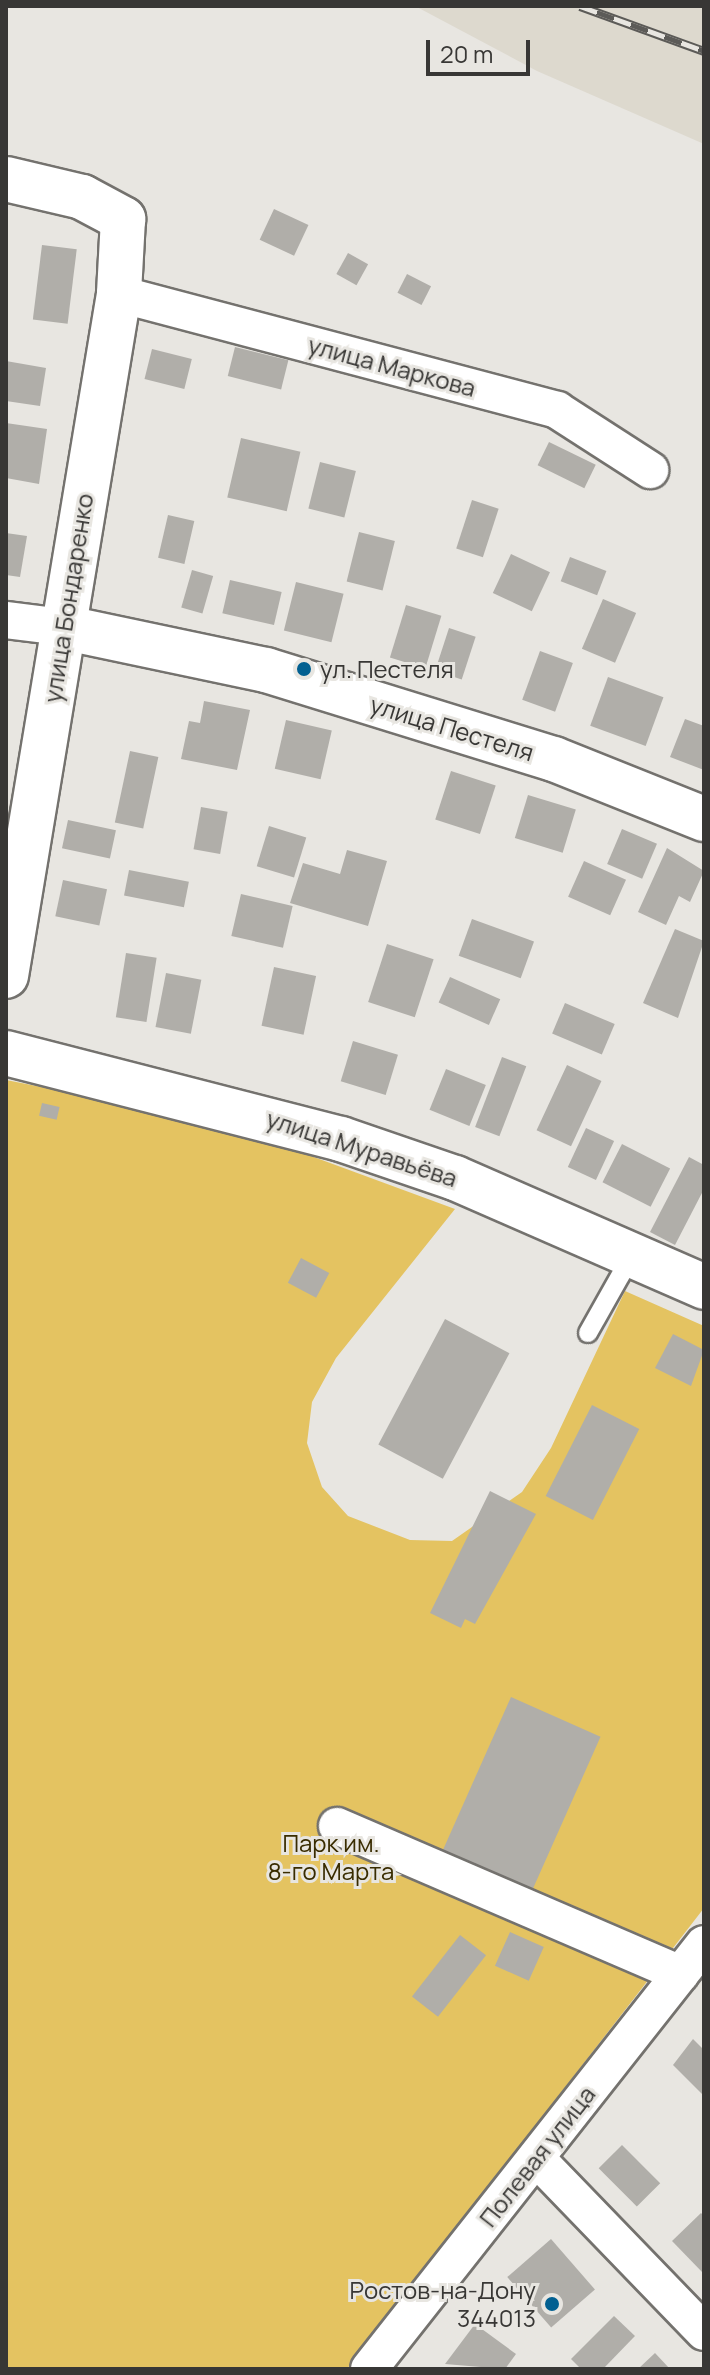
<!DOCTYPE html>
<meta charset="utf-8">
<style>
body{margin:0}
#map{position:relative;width:710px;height:2375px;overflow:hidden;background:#e8e6e1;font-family:Manrope,sans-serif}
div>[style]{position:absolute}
.built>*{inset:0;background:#ddd9ce}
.green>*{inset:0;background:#e4c361}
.building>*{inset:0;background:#b0aea9;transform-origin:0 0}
.roads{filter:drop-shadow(2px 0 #74726e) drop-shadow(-2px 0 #74726e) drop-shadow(0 2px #74726e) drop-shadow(0 -2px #74726e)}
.lane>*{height:18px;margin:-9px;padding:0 9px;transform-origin:9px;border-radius:9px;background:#fff}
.street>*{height:36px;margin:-18px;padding:0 18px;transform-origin:18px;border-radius:18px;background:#fff}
.secondary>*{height:44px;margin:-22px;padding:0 22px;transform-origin:22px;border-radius:22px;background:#fff}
.rail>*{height:9px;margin-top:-4.5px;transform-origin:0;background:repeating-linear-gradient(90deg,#e8e6e1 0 18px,#5c5b58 0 36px);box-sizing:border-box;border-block:2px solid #5c5b58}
.dots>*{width:22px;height:22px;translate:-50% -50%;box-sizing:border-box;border:4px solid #e8e6e1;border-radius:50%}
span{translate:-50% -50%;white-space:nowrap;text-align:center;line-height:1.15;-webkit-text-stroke:6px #e8e6e1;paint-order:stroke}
.street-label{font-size:24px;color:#383735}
.poi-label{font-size:24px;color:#383735}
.left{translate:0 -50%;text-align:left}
.right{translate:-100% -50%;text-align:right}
.park-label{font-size:24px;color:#392c00}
.frame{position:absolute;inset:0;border:8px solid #383735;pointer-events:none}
.scale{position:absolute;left:426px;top:40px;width:104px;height:36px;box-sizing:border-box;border:4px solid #383735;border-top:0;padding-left:10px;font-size:24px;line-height:28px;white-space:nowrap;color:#383735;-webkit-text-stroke:6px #e8e6e1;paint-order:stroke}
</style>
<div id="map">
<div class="built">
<i style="clip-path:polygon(415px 6px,704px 6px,704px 144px,537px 71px)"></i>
</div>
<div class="green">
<i style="clip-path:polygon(6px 1080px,219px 1122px,455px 1209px,336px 1358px,312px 1402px,307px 1443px,322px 1487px,348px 1516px,410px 1540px,452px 1541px,522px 1492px,551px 1448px,625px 1291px,704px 1326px,704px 1908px,347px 2369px,6px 2369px)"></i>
</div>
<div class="building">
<i style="left:274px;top:209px;width:38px;height:34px;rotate:25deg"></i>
<i style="left:42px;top:245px;width:35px;height:75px;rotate:7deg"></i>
<i style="left:348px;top:253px;width:23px;height:24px;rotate:29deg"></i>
<i style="left:407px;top:274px;width:27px;height:21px;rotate:27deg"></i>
<i style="left:235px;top:347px;width:55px;height:30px;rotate:14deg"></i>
<i style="left:152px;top:349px;width:41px;height:31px;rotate:14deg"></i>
<i style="clip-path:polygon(6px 361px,46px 368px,40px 406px,6px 401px)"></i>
<i style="clip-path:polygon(6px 423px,47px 429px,39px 484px,6px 478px)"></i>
<i style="left:241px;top:438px;width:61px;height:61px;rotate:13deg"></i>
<i style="left:549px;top:442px;width:52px;height:26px;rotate:26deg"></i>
<i style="left:320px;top:462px;width:37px;height:48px;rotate:14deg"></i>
<i style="left:472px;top:500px;width:28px;height:51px;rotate:18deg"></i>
<i style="left:168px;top:515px;width:27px;height:44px;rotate:13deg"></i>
<i style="left:359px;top:532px;width:37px;height:51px;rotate:14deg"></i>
<i style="clip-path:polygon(6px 533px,27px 536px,20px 577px,6px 575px)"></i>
<i style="left:511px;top:554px;width:43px;height:43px;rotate:25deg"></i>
<i style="left:570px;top:557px;width:39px;height:26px;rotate:21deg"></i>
<i style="left:192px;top:570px;width:22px;height:39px;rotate:16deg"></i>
<i style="left:230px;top:580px;width:53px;height:34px;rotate:13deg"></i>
<i style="left:296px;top:582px;width:49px;height:50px;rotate:14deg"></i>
<i style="left:603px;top:599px;width:36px;height:54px;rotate:23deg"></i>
<i style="left:406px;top:605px;width:37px;height:55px;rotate:17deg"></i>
<i style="left:449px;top:628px;width:28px;height:45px;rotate:18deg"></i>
<i style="left:540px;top:651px;width:35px;height:52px;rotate:20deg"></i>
<i style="left:608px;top:677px;width:59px;height:52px;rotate:20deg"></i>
<i style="clip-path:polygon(204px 701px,250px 710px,237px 770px,181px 759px,189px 721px,200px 723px)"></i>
<i style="clip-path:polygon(685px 719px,704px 726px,704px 770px,670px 757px)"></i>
<i style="left:286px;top:720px;width:47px;height:50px;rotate:13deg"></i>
<i style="left:130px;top:751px;width:29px;height:73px;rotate:12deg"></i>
<i style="left:451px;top:771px;width:47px;height:51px;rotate:18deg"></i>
<i style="left:528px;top:795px;width:50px;height:45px;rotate:17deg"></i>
<i style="left:201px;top:807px;width:27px;height:43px;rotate:10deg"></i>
<i style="left:68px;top:820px;width:49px;height:29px;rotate:12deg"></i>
<i style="left:269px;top:826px;width:39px;height:42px;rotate:17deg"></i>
<i style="left:622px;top:829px;width:38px;height:38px;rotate:23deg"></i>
<i style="clip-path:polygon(667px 848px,704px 871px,690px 902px,679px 896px,666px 925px,638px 912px)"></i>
<i style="clip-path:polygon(347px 850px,387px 861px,368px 926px,290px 903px,303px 863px,340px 874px)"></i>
<i style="left:584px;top:861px;width:46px;height:39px;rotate:24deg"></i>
<i style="left:129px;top:870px;width:61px;height:26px;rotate:11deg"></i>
<i style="left:63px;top:880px;width:45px;height:37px;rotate:12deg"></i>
<i style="left:241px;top:894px;width:53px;height:43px;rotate:13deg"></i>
<i style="left:472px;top:919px;width:66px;height:39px;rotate:20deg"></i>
<i style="clip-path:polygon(675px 929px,704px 941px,678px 1018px,643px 1003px)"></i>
<i style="left:387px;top:944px;width:49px;height:61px;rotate:18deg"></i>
<i style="left:126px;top:953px;width:31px;height:65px;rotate:9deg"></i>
<i style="left:274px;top:967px;width:43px;height:60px;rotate:12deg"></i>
<i style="left:166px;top:973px;width:36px;height:55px;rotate:11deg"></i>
<i style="left:450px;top:977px;width:55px;height:28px;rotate:24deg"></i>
<i style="left:565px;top:1003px;width:54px;height:33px;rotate:23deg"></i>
<i style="left:353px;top:1041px;width:47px;height:42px;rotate:17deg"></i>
<i style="left:502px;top:1057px;width:26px;height:75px;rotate:21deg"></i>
<i style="left:567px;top:1065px;width:38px;height:72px;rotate:25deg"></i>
<i style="left:446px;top:1069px;width:43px;height:44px;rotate:22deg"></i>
<i style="left:42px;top:1103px;width:18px;height:13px;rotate:13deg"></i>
<i style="left:586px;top:1128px;width:31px;height:43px;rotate:25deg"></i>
<i style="left:622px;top:1144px;width:54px;height:43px;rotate:27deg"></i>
<i style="clip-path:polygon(689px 1157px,704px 1165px,704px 1189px,675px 1245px,650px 1232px)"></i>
<i style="left:301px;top:1258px;width:32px;height:28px;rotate:28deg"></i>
<i style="left:445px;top:1319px;width:73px;height:142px;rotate:28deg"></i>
<i style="clip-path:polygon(673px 1334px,704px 1350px,691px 1386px,655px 1368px)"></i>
<i style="left:592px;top:1405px;width:53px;height:102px;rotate:27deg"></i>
<i style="clip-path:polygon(490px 1491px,536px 1514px,475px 1624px,465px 1619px,461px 1628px,430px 1613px)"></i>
<i style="left:511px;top:1697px;width:98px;height:169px;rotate:24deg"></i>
<i style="left:510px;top:1932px;width:37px;height:37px;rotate:24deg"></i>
<i style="left:460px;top:1935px;width:33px;height:78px;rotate:38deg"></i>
<i style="clip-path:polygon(693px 2039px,704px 2050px,704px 2096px,673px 2065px)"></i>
<i style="left:622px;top:2145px;width:54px;height:33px;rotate:45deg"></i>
<i style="clip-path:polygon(701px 2213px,704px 2216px,704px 2274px,672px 2241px)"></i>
<i style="left:551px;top:2239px;width:67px;height:58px;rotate:49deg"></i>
<i style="clip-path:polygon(614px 2316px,635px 2336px,603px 2369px,581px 2369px,571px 2359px)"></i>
<i style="clip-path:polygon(475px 2324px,516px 2354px,505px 2369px,445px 2364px)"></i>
<i style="clip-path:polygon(655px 2353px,670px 2369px,638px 2369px)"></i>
</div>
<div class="roads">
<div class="lane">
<i style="left:588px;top:1333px;width:90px;rotate:-60.6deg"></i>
</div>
<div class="street">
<i style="left:119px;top:294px;width:453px;rotate:14.8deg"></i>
<i style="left:557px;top:410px;width:111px;rotate:32.8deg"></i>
<i style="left:6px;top:620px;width:56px;rotate:7.1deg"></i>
<i style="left:337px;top:1826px;width:374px;rotate:23.3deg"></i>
<i style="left:536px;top:2158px;width:242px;rotate:46deg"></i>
<i style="left:369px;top:2369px;width:541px;rotate:-51.75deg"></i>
</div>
<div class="secondary">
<i style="left:6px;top:179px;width:78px;rotate:13.3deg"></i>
<i style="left:82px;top:197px;width:47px;rotate:28.2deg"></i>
<i style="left:123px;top:219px;width:75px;rotate:93.1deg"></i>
<i style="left:119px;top:294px;width:691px;rotate:99.41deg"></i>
<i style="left:62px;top:627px;width:208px;rotate:11.9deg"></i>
<i style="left:266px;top:670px;width:301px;rotate:17.2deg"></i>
<i style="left:554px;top:759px;width:162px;rotate:21.8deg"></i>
<i style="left:6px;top:1053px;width:346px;rotate:14.4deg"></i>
<i style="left:341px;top:1139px;width:120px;rotate:18.9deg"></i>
<i style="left:455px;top:1178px;width:272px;rotate:23.6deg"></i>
</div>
</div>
<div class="rail">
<i style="left:580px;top:6px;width:132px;rotate:19.9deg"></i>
</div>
<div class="dots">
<i style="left:304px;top:669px;background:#026091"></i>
<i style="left:552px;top:2304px;background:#026091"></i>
</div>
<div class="street-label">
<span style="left:392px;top:366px;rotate:15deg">улица Маркова</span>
<span style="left:68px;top:598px;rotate:-81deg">улица Бондаренко</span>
<span style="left:452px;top:728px;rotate:17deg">улица Пестеля</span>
<span style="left:362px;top:1148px;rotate:18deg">улица Муравьёва</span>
<span style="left:537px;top:2156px;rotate:-52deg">Полевая улица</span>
</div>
<div class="poi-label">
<span class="left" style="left:320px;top:669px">ул. Пестеля</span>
<span class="right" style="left:536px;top:2304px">Ростов-на-Дону<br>344013</span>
</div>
<div class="park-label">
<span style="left:331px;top:1857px">Парк им.<br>8-го Марта</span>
</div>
<div class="frame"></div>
<div class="scale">20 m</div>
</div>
